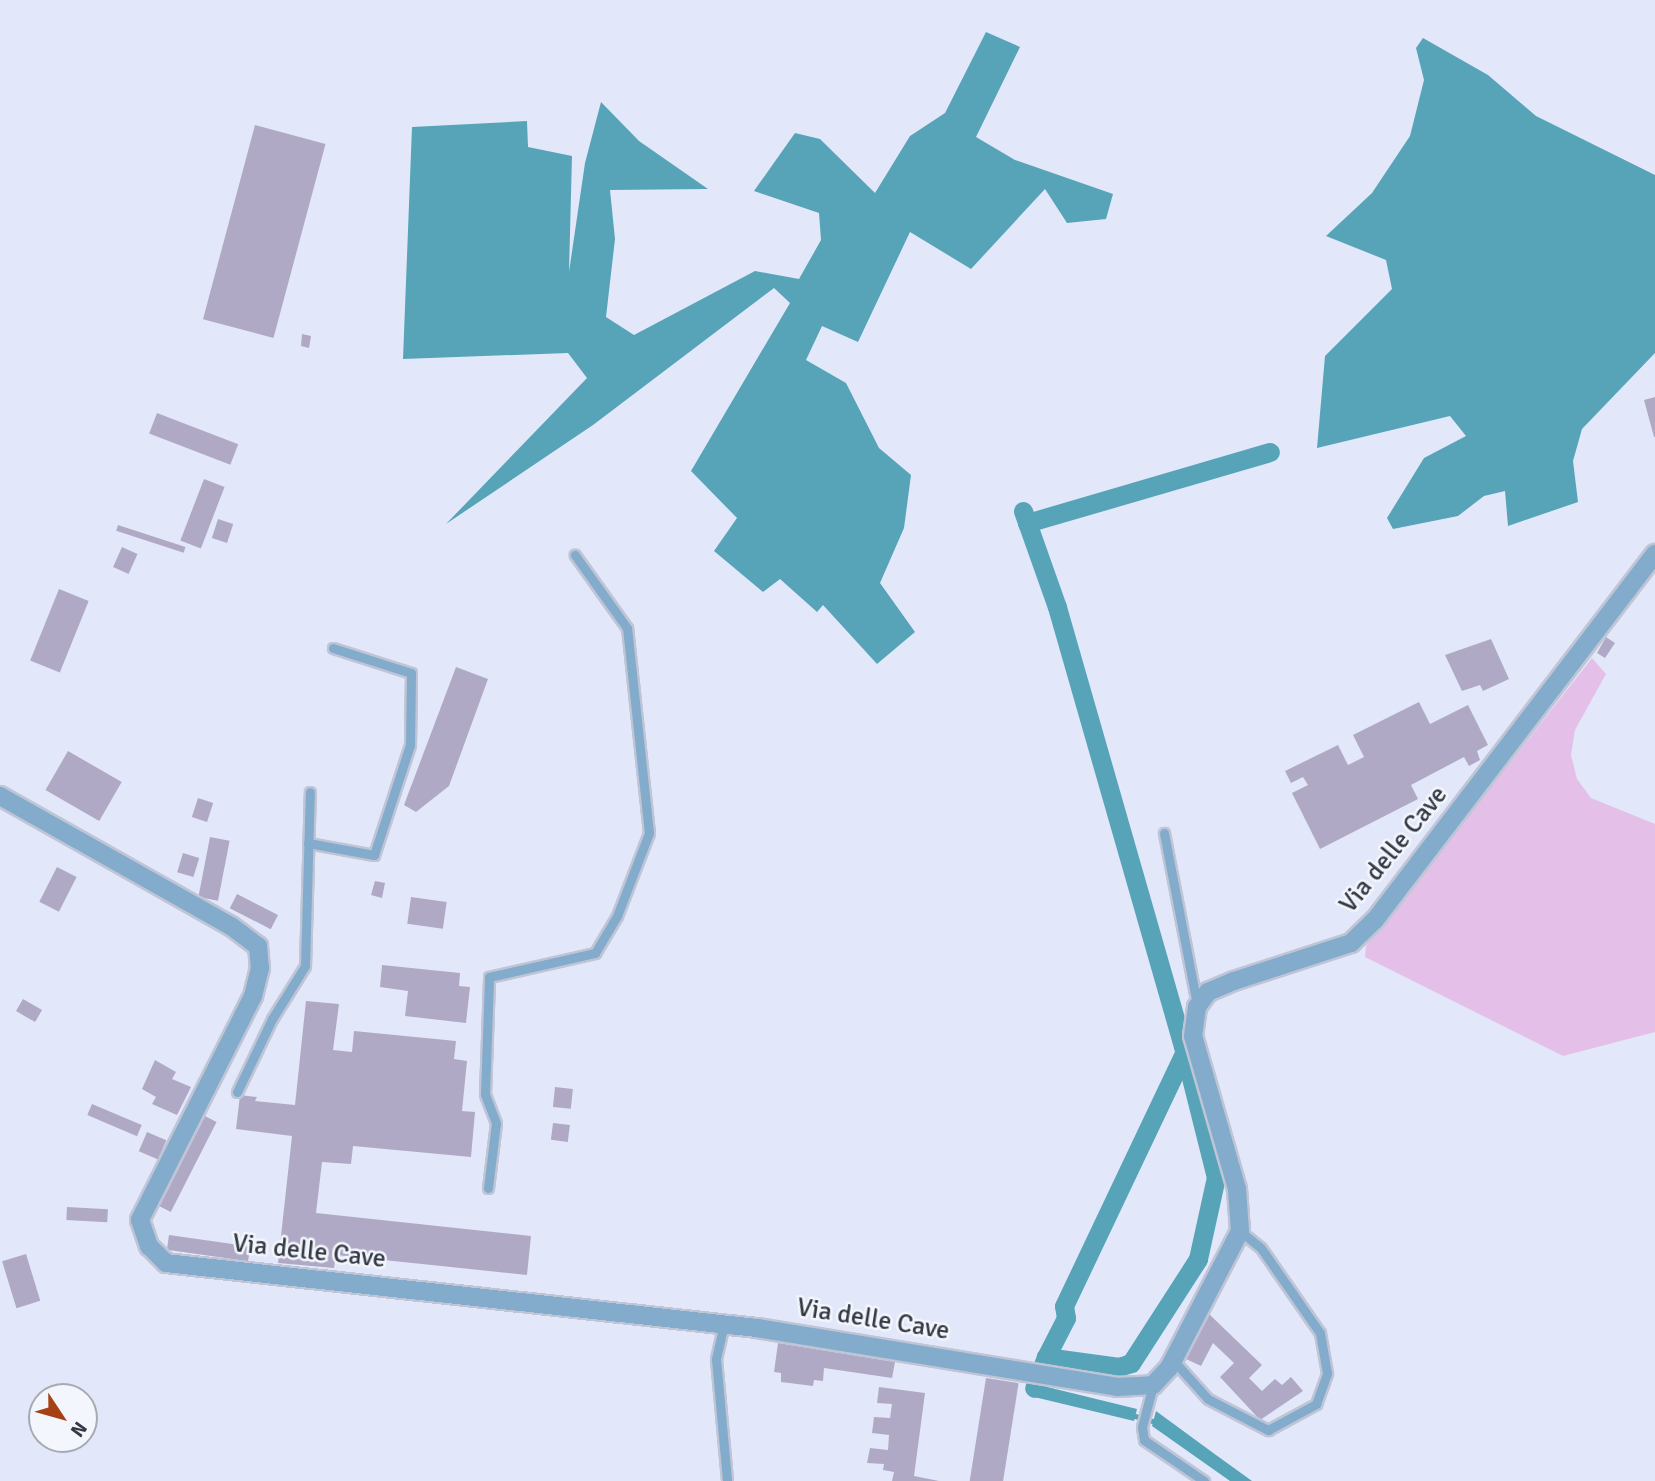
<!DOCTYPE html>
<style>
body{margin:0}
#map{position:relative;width:1655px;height:1481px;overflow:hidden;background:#e2e8fa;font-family:Signika,sans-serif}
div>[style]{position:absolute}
.green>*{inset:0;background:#e4c0e9}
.water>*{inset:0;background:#57a4b8}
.stream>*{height:5px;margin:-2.5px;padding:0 2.5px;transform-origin:2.5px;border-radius:2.5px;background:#57a4b8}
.canal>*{height:19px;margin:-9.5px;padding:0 9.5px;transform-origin:9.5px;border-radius:9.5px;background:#57a4b8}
.building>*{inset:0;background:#b0a9c6;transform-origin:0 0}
.roads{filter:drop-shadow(2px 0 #bfc5d6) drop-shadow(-2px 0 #bfc5d6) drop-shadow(0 2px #bfc5d6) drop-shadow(0 -2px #bfc5d6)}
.service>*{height:9px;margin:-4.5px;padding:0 4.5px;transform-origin:4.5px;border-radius:4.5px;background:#83abcb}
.minor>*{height:18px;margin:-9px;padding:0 9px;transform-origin:9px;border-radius:9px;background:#83abcb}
span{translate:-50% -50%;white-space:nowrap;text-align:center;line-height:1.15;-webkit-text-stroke:5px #f3f6fc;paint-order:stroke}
.street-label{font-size:26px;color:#353944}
.north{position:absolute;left:28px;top:1383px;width:70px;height:70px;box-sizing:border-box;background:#f3f6fc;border:2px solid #a7aab2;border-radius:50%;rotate:126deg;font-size:19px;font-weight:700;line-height:28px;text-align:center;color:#353944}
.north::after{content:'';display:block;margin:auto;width:24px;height:32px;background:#a64015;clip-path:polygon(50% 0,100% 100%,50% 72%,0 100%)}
</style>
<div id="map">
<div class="green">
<i style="clip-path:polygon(1592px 658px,1606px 674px,1575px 730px,1571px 755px,1577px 779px,1591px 798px,1655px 824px,1655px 1032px,1563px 1056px,1365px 957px,1366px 946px)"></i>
</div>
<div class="water">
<i style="clip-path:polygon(986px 32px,1020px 47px,976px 137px,1015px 160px,1113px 194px,1106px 219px,1067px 223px,1045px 189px,971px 269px,910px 232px,858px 342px,822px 326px,806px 360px,846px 383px,879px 448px,911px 475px,904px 528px,880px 583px,915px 632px,877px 664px,823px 605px,817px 612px,780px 579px,763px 592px,714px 551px,737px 518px,691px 471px,790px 303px,774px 288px,593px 425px,446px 524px,587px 378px,568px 353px,403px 359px,412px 127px,527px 121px,528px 147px,572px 156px,569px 272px,585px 163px,601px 102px,639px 141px,708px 189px,610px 190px,615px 239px,606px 317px,634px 335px,755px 271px,799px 279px,821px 240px,819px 213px,754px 191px,795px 133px,820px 139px,875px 193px,910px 136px,945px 113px)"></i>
<i style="clip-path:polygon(1423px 38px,1488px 75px,1536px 116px,1655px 175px,1655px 353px,1582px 429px,1573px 461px,1578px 502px,1508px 526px,1505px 491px,1484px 496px,1458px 516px,1393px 529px,1387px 518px,1424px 458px,1466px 436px,1450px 416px,1317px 448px,1325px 356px,1392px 289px,1386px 260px,1326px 236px,1372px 193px,1410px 136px,1424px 80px,1416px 48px)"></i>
<i style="clip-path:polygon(1035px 1384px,1137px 1409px,1134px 1421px,1030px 1396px,1030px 1385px)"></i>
<i style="clip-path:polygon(1156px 1411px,1216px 1455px,1252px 1481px,1230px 1481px,1152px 1426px)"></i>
</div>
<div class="stream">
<i style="left:1128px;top:1414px;width:32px;rotate:16deg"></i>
</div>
<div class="canal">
<i style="left:1023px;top:511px;width:102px;rotate:70.5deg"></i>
<i style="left:1057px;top:607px;width:457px;rotate:74deg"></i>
<i style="left:1183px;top:1046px;width:135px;rotate:75.9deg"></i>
<i style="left:1216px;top:1177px;width:84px;rotate:102.4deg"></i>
<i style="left:1198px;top:1259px;width:124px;rotate:122.8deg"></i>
<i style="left:1131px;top:1363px;width:13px;rotate:162deg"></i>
<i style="left:1119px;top:1367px;width:74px;rotate:-172.2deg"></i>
<i style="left:1046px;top:1357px;width:33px;rotate:111deg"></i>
<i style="left:1027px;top:523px;width:253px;rotate:-16.3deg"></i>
<i style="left:1046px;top:1357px;width:44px;rotate:-62.9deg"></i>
<i style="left:1066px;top:1318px;width:12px;rotate:-99deg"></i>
<i style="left:1064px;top:1306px;width:280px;rotate:-64.6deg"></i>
</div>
<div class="building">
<i style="left:255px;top:125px;width:73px;height:201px;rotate:15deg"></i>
<i style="clip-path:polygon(302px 334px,311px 336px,309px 348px,301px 346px)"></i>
<i style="clip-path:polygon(1655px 397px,1655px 437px,1654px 437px,1644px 400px)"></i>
<i style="left:157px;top:413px;width:87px;height:22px;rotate:21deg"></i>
<i style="left:204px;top:479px;width:22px;height:66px;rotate:21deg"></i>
<i style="left:218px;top:519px;width:16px;height:20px;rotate:18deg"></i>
<i style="left:118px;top:525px;width:71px;height:6px;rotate:18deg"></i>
<i style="left:122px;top:547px;width:17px;height:22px;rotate:24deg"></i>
<i style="left:59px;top:589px;width:32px;height:77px;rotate:22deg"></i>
<i style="clip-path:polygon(1606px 637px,1615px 643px,1605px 658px,1597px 653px)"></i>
<i style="clip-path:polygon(1491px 639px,1509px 679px,1483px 691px,1480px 685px,1462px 691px,1445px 655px)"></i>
<i style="clip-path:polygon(456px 667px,488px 679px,449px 786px,416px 812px,404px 805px)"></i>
<i style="clip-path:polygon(1419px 702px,1430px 724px,1468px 705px,1488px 745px,1477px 751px,1480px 760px,1469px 766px,1464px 757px,1411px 785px,1418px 799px,1320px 849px,1292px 793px,1308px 785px,1303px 777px,1291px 783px,1285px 771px,1338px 745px,1348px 765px,1364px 757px,1353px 735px)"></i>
<i style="left:68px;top:751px;width:62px;height:45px;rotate:30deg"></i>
<i style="left:198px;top:798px;width:16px;height:20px;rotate:18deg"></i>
<i style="left:210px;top:837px;width:20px;height:61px;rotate:11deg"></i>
<i style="left:183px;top:853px;width:17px;height:20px;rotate:17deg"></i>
<i style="left:57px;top:867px;width:22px;height:39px;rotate:27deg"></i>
<i style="clip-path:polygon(375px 881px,385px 883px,382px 898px,371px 895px)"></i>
<i style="left:237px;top:894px;width:46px;height:16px;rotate:27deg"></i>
<i style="left:411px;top:897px;width:36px;height:27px;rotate:8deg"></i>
<i style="clip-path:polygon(382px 965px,460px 973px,459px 986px,470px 987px,466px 1023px,405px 1016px,408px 991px,380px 987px)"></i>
<i style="left:23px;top:999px;width:22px;height:14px;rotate:30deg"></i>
<i style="clip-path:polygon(306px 1001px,339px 1004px,333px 1050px,352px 1052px,354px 1031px,456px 1041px,454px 1059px,467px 1061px,462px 1111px,475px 1112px,471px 1157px,353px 1146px,351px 1164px,322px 1162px,316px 1213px,531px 1236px,527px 1275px,336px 1255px,334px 1268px,278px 1263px,292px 1136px,236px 1129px,240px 1095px,257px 1097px,255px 1101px,295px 1105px)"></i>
<i style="clip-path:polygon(155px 1060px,176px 1072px,172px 1079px,191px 1087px,177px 1115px,152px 1104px,156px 1097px,142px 1089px)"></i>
<i style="left:555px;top:1087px;width:18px;height:20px;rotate:6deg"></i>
<i style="left:92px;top:1104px;width:54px;height:12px;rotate:23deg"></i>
<i style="left:205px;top:1116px;width:13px;height:101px;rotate:27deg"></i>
<i style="left:553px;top:1123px;width:17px;height:17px;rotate:7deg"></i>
<i style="left:147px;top:1132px;width:21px;height:21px;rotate:23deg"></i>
<i style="left:67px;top:1207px;width:41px;height:13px;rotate:3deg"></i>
<i style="left:169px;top:1235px;width:82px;height:15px;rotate:8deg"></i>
<i style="left:26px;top:1254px;width:49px;height:25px;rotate:73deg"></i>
<i style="clip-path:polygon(1209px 1314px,1262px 1365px,1249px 1378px,1262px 1391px,1275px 1379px,1282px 1385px,1291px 1377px,1303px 1391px,1260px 1420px,1220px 1377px,1234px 1363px,1213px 1343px,1201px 1366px,1186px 1359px)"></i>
<i style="clip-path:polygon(778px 1343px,895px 1362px,892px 1378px,824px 1368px,823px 1381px,814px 1380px,813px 1386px,781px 1382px,781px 1373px,774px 1372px)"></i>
<i style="left:986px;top:1378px;width:33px;height:105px;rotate:9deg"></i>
<i style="clip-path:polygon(879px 1387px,925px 1393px,914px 1476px,939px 1481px,892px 1481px,894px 1472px,883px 1470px,884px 1464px,867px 1463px,870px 1448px,888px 1450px,889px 1435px,872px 1433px,874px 1417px,890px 1418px,892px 1404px,877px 1403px)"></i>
</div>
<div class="roads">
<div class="service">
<i style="left:1164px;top:833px;width:175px;rotate:79.1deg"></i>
<i style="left:308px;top:843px;width:67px;rotate:10.3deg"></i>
<i style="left:374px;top:855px;width:116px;rotate:-71.9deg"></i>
<i style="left:410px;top:745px;width:72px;rotate:-89.2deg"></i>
<i style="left:411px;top:673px;width:82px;rotate:-162.2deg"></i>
<i style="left:237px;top:1092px;width:81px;rotate:-64.4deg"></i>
<i style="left:272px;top:1019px;width:62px;rotate:-58.1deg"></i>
<i style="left:305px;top:966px;width:174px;rotate:-88.4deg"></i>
<i style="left:488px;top:1188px;width:65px;rotate:-83deg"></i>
<i style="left:496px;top:1123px;width:31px;rotate:-111deg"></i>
<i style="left:485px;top:1094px;width:117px;rotate:-88deg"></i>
<i style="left:489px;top:977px;width:109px;rotate:-12.8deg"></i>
<i style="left:595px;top:953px;width:43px;rotate:-59.3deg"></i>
<i style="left:617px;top:916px;width:89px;rotate:-68.9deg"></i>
<i style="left:649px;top:833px;width:206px;rotate:-96.1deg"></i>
<i style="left:627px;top:628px;width:90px;rotate:-125.5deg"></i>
<i style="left:724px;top:1324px;width:36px;rotate:103deg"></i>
<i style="left:716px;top:1359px;width:122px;rotate:84.8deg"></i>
<i style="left:1173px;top:1360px;width:52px;rotate:48.1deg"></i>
<i style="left:1208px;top:1399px;width:68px;rotate:27.3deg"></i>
<i style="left:1268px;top:1430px;width:55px;rotate:-28.4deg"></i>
<i style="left:1316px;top:1404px;width:33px;rotate:-70deg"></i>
<i style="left:1327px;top:1373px;width:41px;rotate:-99.9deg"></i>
<i style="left:1320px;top:1333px;width:103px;rotate:-124.8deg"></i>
<i style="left:1261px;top:1248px;width:27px;rotate:-141deg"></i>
<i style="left:1153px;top:1385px;width:43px;rotate:104.7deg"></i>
<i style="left:1142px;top:1427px;width:13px;rotate:81deg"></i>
<i style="left:1144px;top:1440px;width:73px;rotate:34.3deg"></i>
</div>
<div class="minor">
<i style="left:0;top:796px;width:265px;rotate:29.4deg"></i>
<i style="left:231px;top:926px;width:34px;rotate:37deg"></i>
<i style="left:258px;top:946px;width:22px;rotate:85deg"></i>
<i style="left:260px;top:968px;width:29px;rotate:104deg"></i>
<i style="left:253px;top:996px;width:251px;rotate:116.8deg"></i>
<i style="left:140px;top:1220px;width:28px;rotate:71deg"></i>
<i style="left:149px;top:1246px;width:24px;rotate:45deg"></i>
<i style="left:166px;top:1263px;width:595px;rotate:6.28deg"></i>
<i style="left:757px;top:1328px;width:365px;rotate:9.3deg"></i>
<i style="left:1117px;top:1387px;width:36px;rotate:-3deg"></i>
<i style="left:1153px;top:1385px;width:23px;rotate:-47deg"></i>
<i style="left:1169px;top:1368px;width:154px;rotate:-62.6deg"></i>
<i style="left:1240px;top:1231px;width:42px;rotate:-94.1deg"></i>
<i style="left:1237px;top:1189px;width:159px;rotate:-106deg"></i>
<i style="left:1193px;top:1036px;width:29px;rotate:-82deg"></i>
<i style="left:1197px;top:1007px;width:19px;rotate:-54deg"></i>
<i style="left:1208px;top:992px;width:28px;rotate:-23deg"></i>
<i style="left:1234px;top:981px;width:123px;rotate:-18deg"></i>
<i style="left:1351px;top:943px;width:33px;rotate:-44deg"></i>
<i style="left:1375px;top:920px;width:461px;rotate:-52.6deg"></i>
</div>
</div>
<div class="street-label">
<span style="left:1394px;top:850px;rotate:-51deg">Via delle Cave</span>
<span style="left:309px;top:1252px;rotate:6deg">Via delle Cave</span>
<span style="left:873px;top:1320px;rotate:9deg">Via delle Cave</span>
</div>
<div class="north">N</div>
</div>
